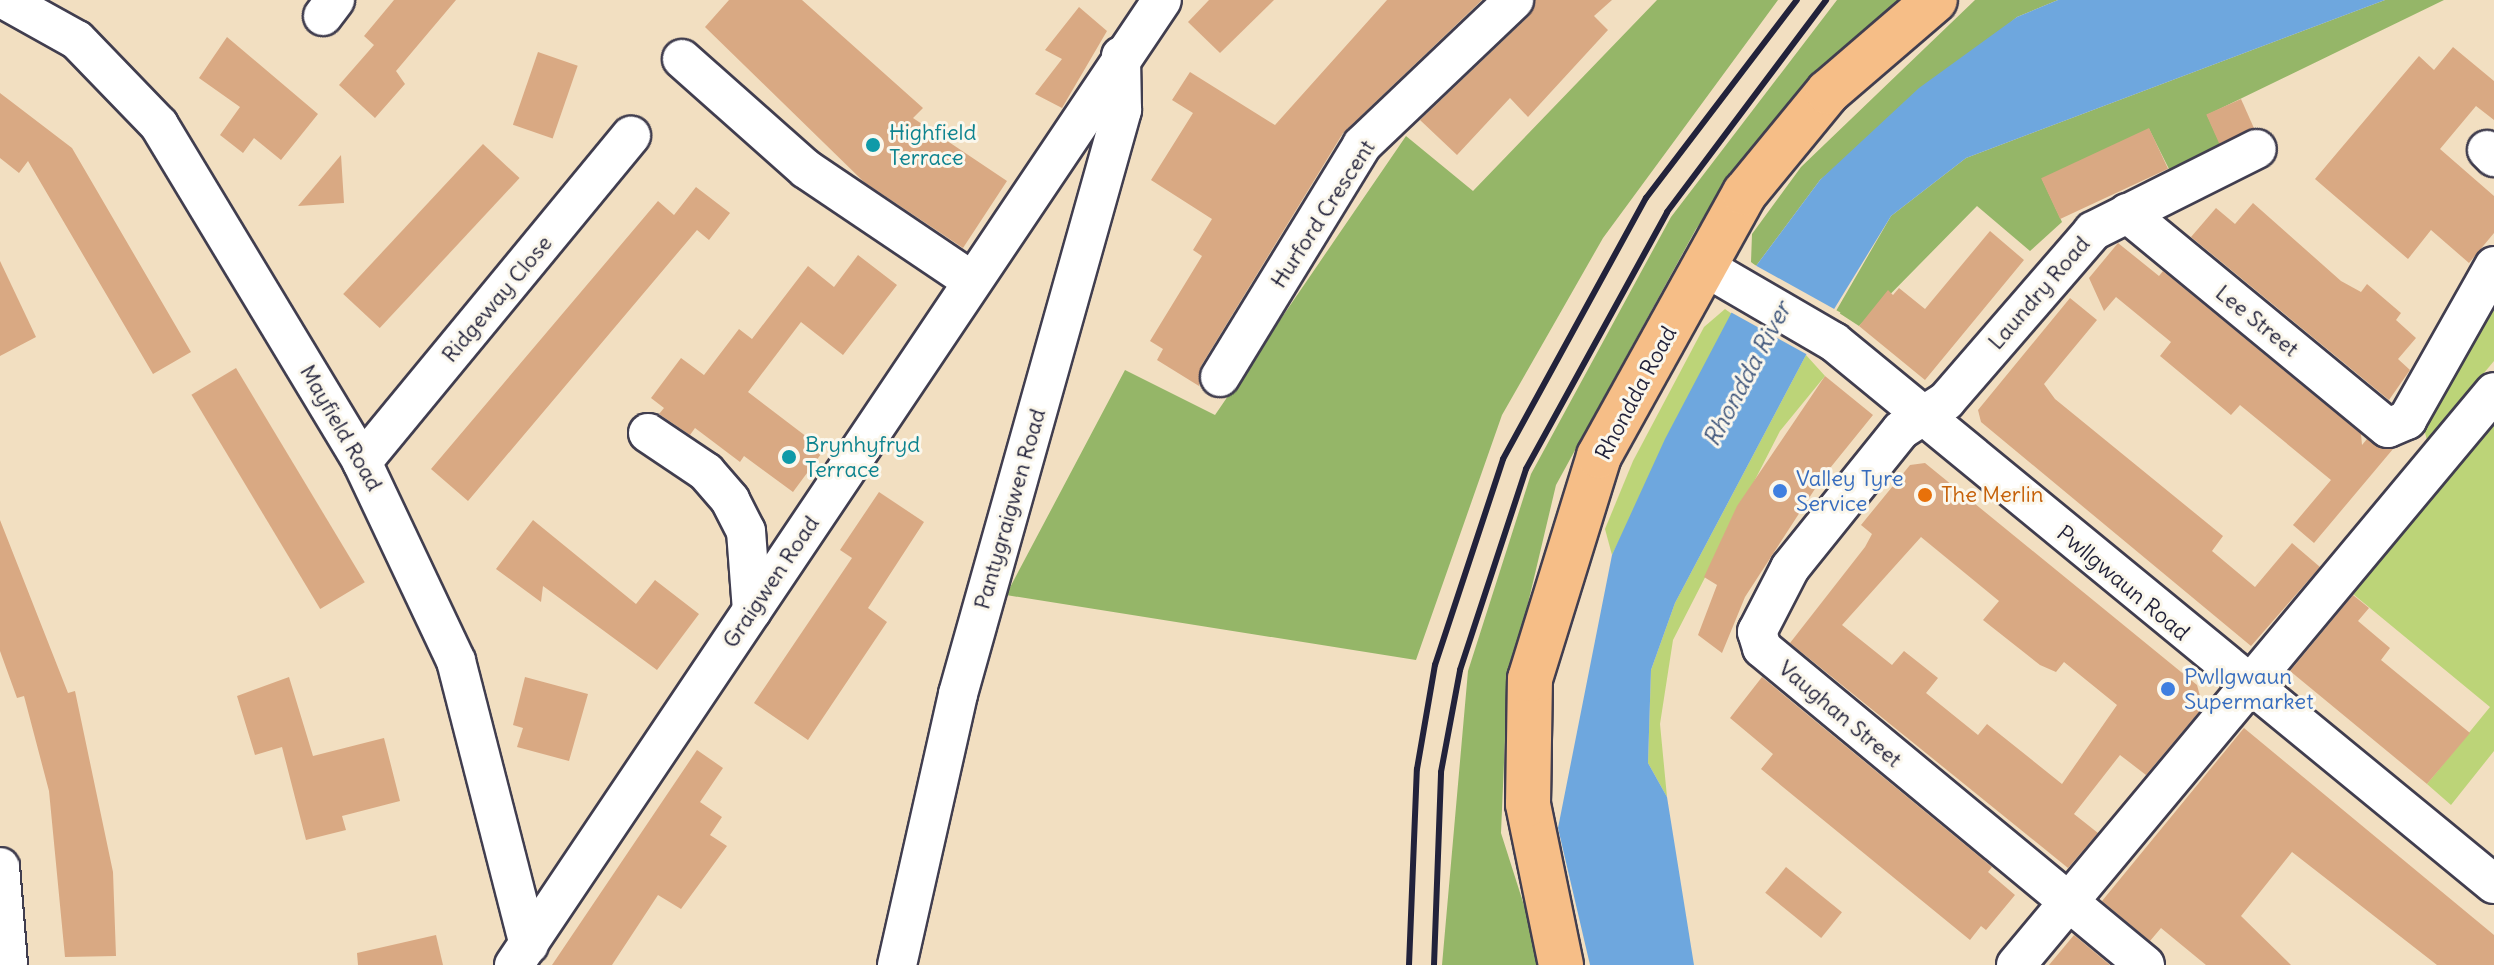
<!DOCTYPE html>
<style>
body{margin:0}
#map{position:relative;width:2494px;height:965px;overflow:hidden;background:#f2dfc1;font-family:Delius,sans-serif}
div>[style]{position:absolute}
.green>*{inset:0;background:#bcd478}
.forest>*{inset:0;background:#95b668}
.water>*{inset:0;background:#6ea7de}
.pier>*{inset:0;background:#f2dfc1;transform-origin:0 0}
.building>*{inset:0;background:#d9a983;transform-origin:0 0}
.roads{filter:drop-shadow(2px 0 #413e4f) drop-shadow(-2px 0 #413e4f) drop-shadow(0 2px #413e4f) drop-shadow(0 -2px #413e4f)}
.street>*{height:38px;margin:-19px;padding:0 19px;transform-origin:19px;border-radius:19px;background:#fff}
.primary>*{height:44px;margin:-22px;padding:0 22px;transform-origin:22px;border-radius:22px;background:#f6be87}
.rail>*{height:6px;margin:-3px;padding:0 3px;transform-origin:3px;border-radius:3px;background:#22223b}
.dots>*{width:22px;height:22px;translate:-50% -50%;box-sizing:border-box;border:4px solid #fbf7ec;border-radius:50%}
span{translate:-50% -50%;white-space:nowrap;text-align:center;line-height:1.15;-webkit-text-stroke:6px #fbf7ec;paint-order:stroke}
.culture-label{font-size:22px;color:#0d838f}
.left{translate:0 -50%;text-align:left}
.street-label{font-size:22px;color:#22223b}
.shop-label{font-size:22px;color:#366cbe}
.food-label{font-size:22px;color:#c56008}
.water-label{font-size:24px;color:#40577c;font-style:italic}
</style>
<div id="map">
<div class="green">
<i style="clip-path:polygon(2494px 286px,2494px 361px,2427px 441px,2424px 428px)"></i>
<i style="clip-path:polygon(1725px 309px,1732px 314px,1612px 555px,1605px 529px,1633px 461px,1704px 327px)"></i>
<i style="clip-path:polygon(1806px 355px,1825px 376px,1780px 431px,1673px 640px,1660px 724px,1667px 797px,1648px 763px,1651px 670px,1675px 603px)"></i>
<i style="clip-path:polygon(2494px 423px,2494px 751px,2451px 805px,2427px 784px,2490px 707px,2353px 594px)"></i>
</div>
<div class="forest">
<i style="clip-path:polygon(1657px 0,1778px 0,1603px 238px,1502px 415px,1416px 660px,1006px 595px,1125px 370px,1215px 415px,1406px 136px,1473px 191px)"></i>
<i style="clip-path:polygon(1837px 0,1901px 0,1784px 110px,1696px 229px,1556px 485px,1507px 692px,1501px 833px,1543px 965px,1442px 965px,1468px 671px,1531px 474px,1671px 217px)"></i>
<i style="clip-path:polygon(1975px 0,2058px 0,2017px 17px,1820px 180px,1756px 266px,1751px 262px,1752px 234px,1801px 167px)"></i>
<i style="clip-path:polygon(2385px 0,2444px 0,2207px 115px,2221px 146px,2170px 171px,2149px 129px,2042px 179px,2062px 222px,2030px 251px,1977px 206px,1859px 326px,1836px 311px,1891px 216px,1966px 158px)"></i>
</div>
<div class="water">
<i style="clip-path:polygon(2058px 0,2385px 0,1966px 158px,1891px 216px,1806px 355px,1675px 603px,1651px 670px,1648px 763px,1667px 797px,1694px 965px,1590px 965px,1558px 828px,1612px 555px,1665px 439px,1756px 266px,1820px 180px,1919px 88px,2017px 17px)"></i>
</div>
<div class="pier">
<i style="left:1753px;top:264px;width:100px;height:53px;rotate:29deg"></i>
</div>
<div class="building">
<i style="clip-path:polygon(394px 0,456px 0,396px 71px,405px 84px,375px 118px,339px 85px,374px 45px,364px 36px)"></i>
<i style="clip-path:polygon(729px 0,802px 0,923px 108px,913px 118px,1007px 181px,963px 248px,864px 182px,705px 27px)"></i>
<i style="clip-path:polygon(1209px 0,1274px 0,1220px 53px,1188px 22px)"></i>
<i style="clip-path:polygon(1387px 0,1482px 0,1343px 133px,1201px 366px,1199px 386px,1157px 360px,1163px 349px,1150px 341px,1202px 256px,1193px 250px,1212px 219px,1151px 180px,1193px 113px,1172px 100px,1190px 72px,1275px 125px)"></i>
<i style="clip-path:polygon(1535px 0,1612px 0,1594px 16px,1608px 30px,1528px 117px,1510px 98px,1457px 155px,1420px 120px,1529px 16px)"></i>
<i style="clip-path:polygon(1079px 7px,1107px 31px,1062px 108px,1035px 94px,1062px 59px,1045px 50px)"></i>
<i style="clip-path:polygon(227px 37px,318px 114px,281px 160px,254px 138px,243px 153px,220px 135px,240px 107px,199px 78px)"></i>
<i style="clip-path:polygon(2453px 47px,2494px 81px,2494px 120px,2476px 106px,2440px 149px,2494px 196px,2494px 233px,2469px 263px,2431px 230px,2408px 259px,2315px 179px,2419px 56px,2434px 70px)"></i>
<i style="left:538px;top:52px;width:42px;height:77px;rotate:19deg"></i>
<i style="clip-path:polygon(0 93px,72px 148px,191px 352px,153px 374px,28px 161px,19px 173px,0 158px)"></i>
<i style="left:2241px;top:99px;width:32px;height:38px;rotate:66deg"></i>
<i style="left:2149px;top:128px;width:45px;height:119px;rotate:65deg"></i>
<i style="left:483px;top:144px;width:50px;height:205px;rotate:43deg"></i>
<i style="clip-path:polygon(341px 155px,344px 203px,298px 206px)"></i>
<i style="clip-path:polygon(696px 187px,730px 213px,709px 240px,697px 230px,468px 501px,431px 469px,658px 201px,674px 215px)"></i>
<i style="clip-path:polygon(2253px 203px,2341px 281px,2361px 292px,2367px 284px,2401px 313px,2396px 320px,2416px 338px,2398px 359px,2410px 370px,2389px 400px,2191px 237px,2216px 208px,2235px 224px)"></i>
<i style="clip-path:polygon(1990px 231px,2024px 260px,1925px 380px,1859px 326px,1888px 290px,1893px 295px,1899px 288px,1925px 309px)"></i>
<i style="clip-path:polygon(2118px 243px,2159px 276px,2163px 271px,2361px 434px,2362px 445px,2367px 439px,2393px 449px,2314px 543px,2293px 525px,2331px 480px,2240px 405px,2231px 415px,2160px 356px,2171px 342px,2116px 297px,2104px 311px,2089px 278px)"></i>
<i style="clip-path:polygon(858px 255px,897px 285px,843px 355px,801px 322px,748px 392px,824px 450px,793px 492px,744px 456px,740px 462px,695px 428px,690px 435px,659px 414px,664px 408px,651px 398px,681px 358px,704px 375px,739px 329px,752px 339px,808px 266px,834px 287px)"></i>
<i style="clip-path:polygon(0 261px,36px 337px,0 356px)"></i>
<i style="clip-path:polygon(2070px 298px,2097px 320px,2044px 384px,2055px 399px,2223px 536px,2212px 551px,2255px 587px,2292px 543px,2320px 567px,2251px 646px,1981px 422px,1978px 410px)"></i>
<i style="left:236px;top:368px;width:250px;height:52px;rotate:59deg"></i>
<i style="clip-path:polygon(1825px 376px,1873px 415px,1822px 478px,1745px 597px,1722px 653px,1698px 635px,1717px 585px,1704px 577px,1737px 506px)"></i>
<i style="clip-path:polygon(evenodd,1925px 463px,2197px 685px,2203px 707px,2146px 775px,2120px 755px,2074px 814px,2098px 833px,2068px 868px,1790px 643px,1865px 547px,1872px 534px,1861px 525px,1910px 465px,1925px 463px,1921px 537px,1999px 601px,1983px 620px,2040px 665px,2056px 672px,2064px 662px,2117px 705px,2062px 784px,1987px 724px,1978px 735px,1926px 693px,1938px 678px,1904px 651px,1892px 665px,1842px 625px,1921px 537px)"></i>
<i style="clip-path:polygon(879px 492px,924px 522px,868px 608px,887px 622px,808px 740px,754px 703px,852px 558px,840px 550px)"></i>
<i style="clip-path:polygon(0 520px,68px 693px,75px 691px,113px 872px,116px 956px,65px 957px,49px 791px,24px 696px,17px 698px,0 651px)"></i>
<i style="clip-path:polygon(533px 520px,636px 604px,655px 580px,699px 614px,657px 670px,543px 586px,541px 602px,496px 569px)"></i>
<i style="clip-path:polygon(2353px 595px,2369px 608px,2358px 621px,2390px 648px,2381px 660px,2470px 733px,2427px 784px,2290px 671px)"></i>
<i style="clip-path:polygon(289px 677px,313px 756px,384px 738px,400px 801px,342px 816px,346px 830px,306px 840px,282px 747px,255px 755px,237px 696px)"></i>
<i style="clip-path:polygon(525px 677px,588px 694px,569px 761px,517px 747px,523px 728px,513px 725px)"></i>
<i style="clip-path:polygon(1762px 677px,1992px 867px,1988px 872px,2015px 895px,1986px 930px,1981px 926px,1970px 940px,1761px 769px,1773px 754px,1730px 718px)"></i>
<i style="clip-path:polygon(2244px 728px,2494px 935px,2494px 965px,2437px 965px,2292px 852px,2241px 916px,2291px 965px,2206px 965px,2161px 928px,2150px 941px,2102px 901px)"></i>
<i style="clip-path:polygon(697px 750px,723px 768px,700px 802px,722px 817px,710px 835px,727px 846px,681px 909px,658px 895px,612px 965px,552px 965px)"></i>
<i style="left:1786px;top:867px;width:72px;height:33px;rotate:39deg"></i>
<i style="clip-path:polygon(436px 935px,443px 965px,358px 965px,357px 953px)"></i>
<i style="clip-path:polygon(2074px 935px,2110px 965px,2049px 965px)"></i>
</div>
<div class="roads">
<div class="street">
<i style="left:5px;top:0;width:82px;rotate:29.1deg"></i>
<i style="left:77px;top:40px;width:118px;rotate:46deg"></i>
<i style="left:159px;top:125px;width:393px;rotate:58.9deg"></i>
<i style="left:362px;top:462px;width:220px;rotate:64.7deg"></i>
<i style="left:456px;top:661px;width:293px;rotate:75.6deg"></i>
<i style="left:323px;top:16px;width:20px;rotate:-53deg"></i>
<i style="left:682px;top:59px;width:166px;rotate:41.6deg"></i>
<i style="left:806px;top:169px;width:200px;rotate:34deg"></i>
<i style="left:2487px;top:150px;width:10px;rotate:45deg"></i>
<i style="left:2127px;top:213px;width:338px;rotate:39.5deg"></i>
<i style="left:2388px;top:428px;width:21px;rotate:-23deg"></i>
<i style="left:2407px;top:420px;width:177px;rotate:-60.5deg"></i>
<i style="left:1705px;top:267px;width:149px;rotate:30.2deg"></i>
<i style="left:1834px;top:342px;width:854px;rotate:39.39deg"></i>
<i style="left:1220px;top:377px;width:272px;rotate:-58.5deg"></i>
<i style="left:1362px;top:145px;width:210px;rotate:-43.6deg"></i>
<i style="left:648px;top:433px;width:70px;rotate:33.9deg"></i>
<i style="left:706px;top:472px;width:37px;rotate:49deg"></i>
<i style="left:730px;top:500px;width:35px;rotate:63deg"></i>
<i style="left:746px;top:531px;width:80px;rotate:85.7deg"></i>
<i style="left:362px;top:462px;width:423px;rotate:-50.5deg"></i>
<i style="left:0;top:867px;width:98px;rotate:85.3deg"></i>
<i style="left:514px;top:965px;width:1162px;rotate:-56.12deg"></i>
<i style="left:897px;top:965px;width:278px;rotate:-77.3deg"></i>
<i style="left:958px;top:694px;width:607px;rotate:-74.31deg"></i>
<i style="left:1122px;top:110px;width:54px;rotate:-91.1deg"></i>
<i style="left:2016px;top:965px;width:746px;rotate:-50.16deg"></i>
<i style="left:2145px;top:965px;width:497px;rotate:-140.4deg"></i>
<i style="left:1762px;top:648px;width:17px;rotate:-107deg"></i>
<i style="left:1757px;top:632px;width:72px;rotate:-62.7deg"></i>
<i style="left:1790px;top:568px;width:177px;rotate:-51.2deg"></i>
<i style="left:1901px;top:430px;width:54px;rotate:-32.8deg"></i>
<i style="left:1946px;top:401px;width:225px;rotate:-49.1deg"></i>
<i style="left:2093px;top:231px;width:183px;rotate:-26.6deg"></i>
</div>
<div class="primary">
<i style="left:1561px;top:965px;width:164px;rotate:-101.6deg"></i>
<i style="left:1528px;top:804px;width:125px;rotate:-89.1deg"></i>
<i style="left:1530px;top:679px;width:233px;rotate:-72.8deg"></i>
<i style="left:1599px;top:456px;width:301px;rotate:-61deg"></i>
<i style="left:1745px;top:193px;width:131px;rotate:-50.6deg"></i>
<i style="left:1828px;top:92px;width:141px;rotate:-40.7deg"></i>
</div>
</div>
<div class="rail">
<i style="left:1409px;top:965px;width:196px;rotate:-87.7deg"></i>
<i style="left:1417px;top:769px;width:106px;rotate:-80.2deg"></i>
<i style="left:1435px;top:665px;width:217px;rotate:-71.7deg"></i>
<i style="left:1503px;top:459px;width:298px;rotate:-61.3deg"></i>
<i style="left:1646px;top:198px;width:249px;rotate:-52.7deg"></i>
<i style="left:1434px;top:965px;width:193px;rotate:-87.9deg"></i>
<i style="left:1441px;top:772px;width:104px;rotate:-79.4deg"></i>
<i style="left:1460px;top:670px;width:212px;rotate:-71.8deg"></i>
<i style="left:1526px;top:469px;width:293px;rotate:-61.2deg"></i>
<i style="left:1667px;top:212px;width:265px;rotate:-53.1deg"></i>
</div>
<div class="dots">
<i style="left:873px;top:145px;background:#0f9aa8"></i>
<i style="left:789px;top:457px;background:#0f9aa8"></i>
<i style="left:1780px;top:491px;background:#3f7fe0"></i>
<i style="left:1925px;top:495px;background:#e8710a"></i>
<i style="left:2168px;top:689px;background:#3f7fe0"></i>
</div>
<div class="culture-label">
<span class="left" style="left:889px;top:145px">Highfield<br>Terrace</span>
<span class="left" style="left:805px;top:457px">Brynhyfryd<br>Terrace</span>
</div>
<div class="street-label">
<span style="left:1323px;top:214px;rotate:-57deg">Hurford Crescent</span>
<span style="left:2039px;top:293px;rotate:-49deg">Laundry Road</span>
<span style="left:497px;top:299px;rotate:-50deg">Ridgeway Close</span>
<span style="left:2257px;top:321px;rotate:39deg">Lee Street</span>
<span style="left:1636px;top:393px;rotate:-62deg">Rhondda Road</span>
<span style="left:341px;top:428px;rotate:60deg">Mayfield Road</span>
<span style="left:1010px;top:509px;rotate:-74deg">Pantygraigwen Road</span>
<span style="left:771px;top:582px;rotate:-56deg">Graigwen Road</span>
<span style="left:2123px;top:583px;rotate:40deg">Pwllgwaun Road</span>
<span style="left:1840px;top:714px;rotate:40deg">Vaughan Street</span>
</div>
<div class="shop-label">
<span class="left" style="left:1796px;top:491px">Valley Tyre<br>Service</span>
<span class="left" style="left:2184px;top:689px">Pwllgwaun<br>Supermarket</span>
</div>
<div class="food-label">
<span class="left" style="left:1941px;top:495px">The Merlin</span>
</div>
<div class="water-label">
<span style="left:1747px;top:374px;rotate:-62deg">Rhondda River</span>
</div>
</div>
